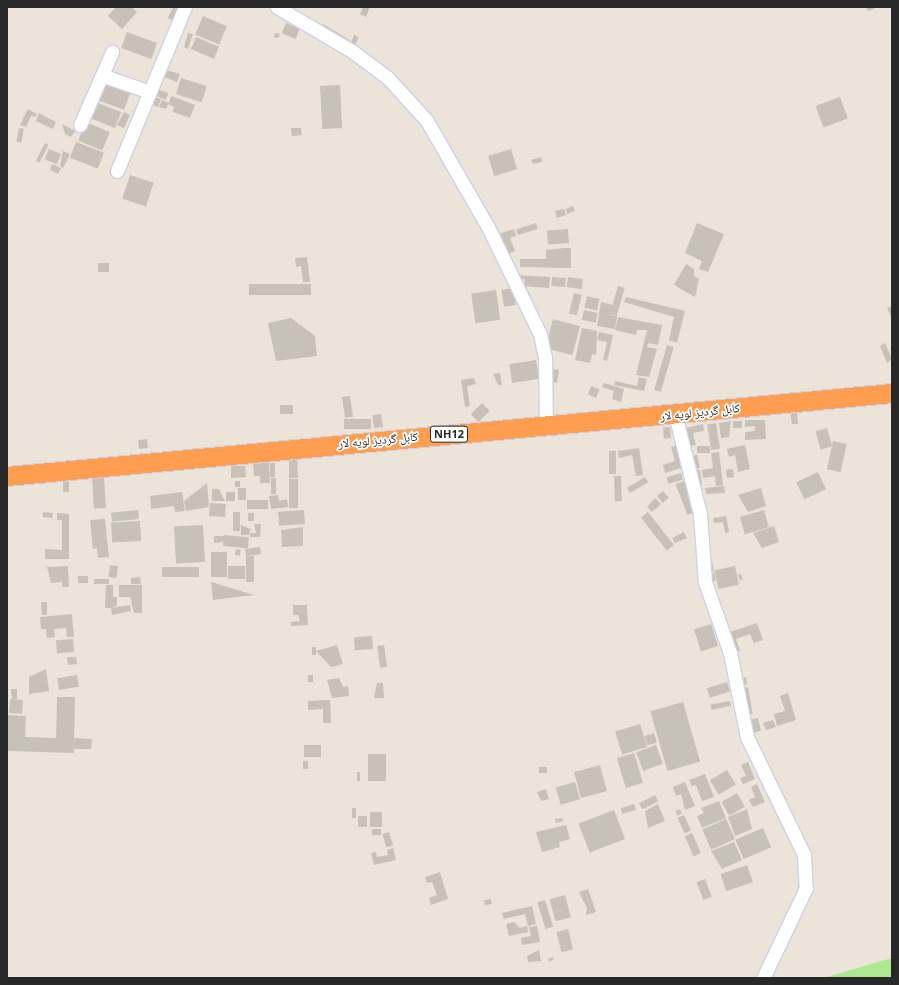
<!DOCTYPE html>
<meta charset="utf-8">
<style>
body{margin:0}
#map{position:relative;width:899px;height:985px;overflow:hidden;background:#ece4d8;font-family:"Noto Sans","Noto Naskh Arabic",sans-serif}
div>[style]{position:absolute}
.green>*{inset:0;background:#ace98e}
.building>*{inset:0;background:#c7c1b8;transform-origin:0 0}
.roads{filter:drop-shadow(1px 0 #cdd1e3) drop-shadow(-1px 0 #cdd1e3) drop-shadow(0 1px #cdd1e3) drop-shadow(0 -1px #cdd1e3)}
.minor>*{height:13px;margin:-6.5px;padding:0 6.5px;transform-origin:6.5px;border-radius:6.5px;background:#fff}
.highway>*{height:19px;margin:-9.5px;padding:0 9.5px;transform-origin:9.5px;border-radius:9.5px;background:#ff9d50}
span{translate:-50% -50%;white-space:nowrap;text-align:center;line-height:1.15;-webkit-text-stroke:3.5px #fff;paint-order:stroke}
.shield-label span{padding:1px 3px;background:#fff;border:1px solid;border-radius:3px;-webkit-text-stroke-width:0}
.shield-label{font-size:11px;color:#282828;font-weight:700}
.street-label{font-size:12px;color:#282828}
.frame{position:absolute;inset:0;border:8px solid #282828;pointer-events:none}
</style>
<div id="map">
<div class="green">
<i style="clip-path:polygon(892px 958px,892px 978px,823px 978px)"></i>
</div>
<div class="building">
<i style="clip-path:polygon(116px 7px,132px 7px,137px 12px,122px 29px,108px 16px)"></i>
<i style="clip-path:polygon(173px 7px,180px 7px,174px 21px,168px 18px)"></i>
<i style="clip-path:polygon(363px 7px,370px 7px,366px 17px,360px 14px)"></i>
<i style="clip-path:polygon(866px 7px,878px 7px,868px 11px)"></i>
<i style="left:203px;top:16px;width:26px;height:20px;rotate:23deg"></i>
<i style="left:286px;top:23px;width:15px;height:11px;rotate:23deg"></i>
<i style="left:323px;top:24px;width:31px;height:9px;rotate:31deg"></i>
<i style="left:127px;top:32px;width:32px;height:17px;rotate:20deg"></i>
<i style="clip-path:polygon(188px 33px,193px 34px,188px 49px,184px 47px)"></i>
<i style="clip-path:polygon(275px 33px,280px 34px,278px 38px,274px 37px)"></i>
<i style="left:354px;top:35px;width:5px;height:9px;rotate:22deg"></i>
<i style="left:196px;top:37px;width:25px;height:13px;rotate:23deg"></i>
<i style="clip-path:polygon(166px 70px,180px 74px,177px 82px,164px 77px)"></i>
<i style="left:181px;top:78px;width:27px;height:17px;rotate:17deg"></i>
<i style="left:104px;top:80px;width:29px;height:21px;rotate:20deg"></i>
<i style="left:340px;top:85px;width:43px;height:20px;rotate:87deg"></i>
<i style="left:157px;top:89px;width:12px;height:7px;rotate:20deg"></i>
<i style="clip-path:polygon(171px 96px,195px 105px,190px 118px,173px 112px,174px 107px,168px 104px,166px 109px,159px 107px,162px 100px,169px 103px)"></i>
<i style="clip-path:polygon(153px 97px,161px 99px,158px 107px,150px 104px)"></i>
<i style="left:840px;top:97px;width:23px;height:26px;rotate:70deg"></i>
<i style="left:95px;top:102px;width:28px;height:17px;rotate:21deg"></i>
<i style="clip-path:polygon(28px 109px,37px 114px,35px 117px,31px 116px,26px 127px,20px 125px)"></i>
<i style="clip-path:polygon(124px 112px,130px 115px,124px 128px,117px 125px)"></i>
<i style="clip-path:polygon(39px 113px,56px 122px,53px 129px,36px 121px)"></i>
<i style="left:86px;top:122px;width:26px;height:20px;rotate:23deg"></i>
<i style="clip-path:polygon(62px 124px,75px 131px,71px 137px,65px 134px)"></i>
<i style="left:19px;top:128px;width:5px;height:14px;rotate:11deg"></i>
<i style="clip-path:polygon(291px 128px,301px 128px,302px 135px,292px 136px)"></i>
<i style="left:76px;top:142px;width:30px;height:17px;rotate:21deg"></i>
<i style="left:45px;top:143px;width:4px;height:20px;rotate:27deg"></i>
<i style="left:49px;top:149px;width:13px;height:11px;rotate:23deg"></i>
<i style="left:511px;top:149px;width:21px;height:24px;rotate:73deg"></i>
<i style="clip-path:polygon(63px 151px,70px 154px,63px 168px,60px 166px)"></i>
<i style="clip-path:polygon(541px 157px,542px 162px,533px 164px,531px 160px)"></i>
<i style="clip-path:polygon(52px 164px,61px 168px,58px 174px,50px 170px)"></i>
<i style="left:130px;top:175px;width:25px;height:25px;rotate:18deg"></i>
<i style="clip-path:polygon(573px 206px,575px 211px,567px 214px,566px 209px)"></i>
<i style="clip-path:polygon(564px 209px,566px 215px,557px 218px,555px 211px)"></i>
<i style="left:536px;top:223px;width:6px;height:21px;rotate:72deg"></i>
<i style="clip-path:polygon(697px 223px,724px 234px,708px 272px,699px 269px,702px 261px,685px 253px)"></i>
<i style="clip-path:polygon(514px 229px,516px 236px,510px 238px,515px 251px,505px 255px,498px 234px)"></i>
<i style="left:568px;top:229px;width:14px;height:21px;rotate:86deg"></i>
<i style="clip-path:polygon(564px 248px,571px 248px,571px 268px,520px 267px,520px 259px,546px 259px,546px 250px)"></i>
<i style="clip-path:polygon(307px 257px,310px 282px,303px 282px,301px 266px,296px 267px,295px 258px)"></i>
<i style="left:98px;top:263px;width:11px;height:9px"></i>
<i style="clip-path:polygon(686px 264px,694px 269px,694px 276px,699px 279px,695px 297px,674px 285px)"></i>
<i style="clip-path:polygon(517px 275px,550px 277px,549px 288px,524px 286px,525px 279px,517px 279px)"></i>
<i style="left:552px;top:277px;width:14px;height:9px;rotate:4deg"></i>
<i style="left:568px;top:277px;width:15px;height:10px;rotate:8deg"></i>
<i style="left:249px;top:284px;width:62px;height:11px"></i>
<i style="left:618px;top:286px;width:7px;height:29px;rotate:16deg"></i>
<i style="left:513px;top:288px;width:17px;height:12px;rotate:80deg"></i>
<i style="left:496px;top:290px;width:30px;height:25px;rotate:82deg"></i>
<i style="left:529px;top:292px;width:18px;height:4px;rotate:71deg"></i>
<i style="left:574px;top:293px;width:8px;height:21px;rotate:14deg"></i>
<i style="left:587px;top:296px;width:13px;height:12px;rotate:13deg"></i>
<i style="clip-path:polygon(626px 297px,685px 311px,677px 343px,669px 340px,674px 317px,624px 302px)"></i>
<i style="clip-path:polygon(601px 302px,613px 305px,611px 315px,617px 316px,615px 329px,597px 326px)"></i>
<i style="clip-path:polygon(892px 306px,892px 319px,887px 308px)"></i>
<i style="left:584px;top:310px;width:14px;height:10px;rotate:12deg"></i>
<i style="clip-path:polygon(618px 317px,662px 325px,658px 345px,648px 343px,647px 347px,657px 349px,649px 377px,636px 375px,647px 330px,637px 330px,636px 335px,615px 330px)"></i>
<i style="clip-path:polygon(291px 318px,315px 336px,317px 356px,276px 361px,268px 323px)"></i>
<i style="left:553px;top:319px;width:28px;height:30px;rotate:15deg"></i>
<i style="clip-path:polygon(582px 328px,597px 331px,596px 355px,592px 354px,590px 363px,575px 360px)"></i>
<i style="clip-path:polygon(599px 332px,613px 335px,607px 361px,603px 360px,607px 342px,597px 340px)"></i>
<i style="clip-path:polygon(885px 343px,892px 359px,887px 363px,880px 346px)"></i>
<i style="left:667px;top:345px;width:7px;height:47px;rotate:16deg"></i>
<i style="left:536px;top:360px;width:19px;height:27px;rotate:81deg"></i>
<i style="clip-path:polygon(552px 369px,559px 370px,557px 383px,551px 382px)"></i>
<i style="clip-path:polygon(500px 373px,502px 385px,498px 385px,493px 374px)"></i>
<i style="clip-path:polygon(639px 377px,647px 379px,644px 391px,614px 385px,615px 381px,637px 386px)"></i>
<i style="clip-path:polygon(474px 378px,476px 384px,467px 386px,470px 406px,465px 407px,461px 380px)"></i>
<i style="clip-path:polygon(604px 383px,624px 389px,621px 402px,612px 399px,614px 391px,602px 387px)"></i>
<i style="left:591px;top:386px;width:9px;height:9px;rotate:21deg"></i>
<i style="left:350px;top:396px;width:21px;height:8px;rotate:82deg"></i>
<i style="left:482px;top:403px;width:11px;height:16px;rotate:45deg"></i>
<i style="left:280px;top:405px;width:13px;height:9px"></i>
<i style="clip-path:polygon(797px 411px,798px 424px,792px 424px,790px 412px)"></i>
<i style="left:381px;top:414px;width:13px;height:9px;rotate:81deg"></i>
<i style="left:371px;top:419px;width:10px;height:27px;rotate:90deg"></i>
<i style="clip-path:polygon(745px 420px,765px 420px,766px 439px,745px 440px,745px 432px,755px 431px,755px 426px,745px 427px)"></i>
<i style="clip-path:polygon(731px 421px,729px 437px,721px 438px,719px 423px)"></i>
<i style="left:742px;top:421px;width:7px;height:9px;rotate:90deg"></i>
<i style="left:716px;top:423px;width:26px;height:9px;rotate:81deg"></i>
<i style="clip-path:polygon(703px 424px,704px 431px,693px 433px,696px 445px,690px 446px,686px 428px)"></i>
<i style="left:670px;top:427px;width:11px;height:7px;rotate:85deg"></i>
<i style="left:827px;top:428px;width:19px;height:12px;rotate:74deg"></i>
<i style="left:147px;top:439px;width:9px;height:9px;rotate:84deg"></i>
<i style="left:833px;top:441px;width:14px;height:29px;rotate:12deg"></i>
<i style="clip-path:polygon(678px 445px,684px 467px,665px 473px,663px 465px,675px 461px,671px 447px)"></i>
<i style="clip-path:polygon(745px 445px,750px 469px,738px 472px,735px 455px,729px 457px,727px 449px)"></i>
<i style="left:710px;top:446px;width:7px;height:13px;rotate:90deg"></i>
<i style="clip-path:polygon(639px 448px,643px 475px,636px 476px,632px 455px,619px 458px,618px 451px)"></i>
<i style="left:609px;top:451px;width:7px;height:23px"></i>
<i style="clip-path:polygon(719px 452px,723px 485px,716px 486px,715px 476px,703px 478px,702px 470px,713px 468px,711px 453px)"></i>
<i style="clip-path:polygon(274px 453px,297px 453px,298px 478px,289px 478px,289px 461px,274px 461px)"></i>
<i style="clip-path:polygon(697px 455px,700px 468px,694px 469px,692px 456px)"></i>
<i style="clip-path:polygon(269px 462px,270px 483px,260px 483px,260px 476px,254px 476px,253px 463px)"></i>
<i style="left:270px;top:463px;width:5px;height:14px"></i>
<i style="clip-path:polygon(231px 466px,245px 466px,246px 477px,231px 478px)"></i>
<i style="left:733px;top:469px;width:8px;height:7px;rotate:83deg"></i>
<i style="left:700px;top:470px;width:15px;height:5px;rotate:82deg"></i>
<i style="left:818px;top:472px;width:19px;height:24px;rotate:65deg"></i>
<i style="left:681px;top:473px;width:7px;height:15px;rotate:74deg"></i>
<i style="left:104px;top:475px;width:33px;height:12px;rotate:87deg"></i>
<i style="left:621px;top:476px;width:25px;height:7px;rotate:88deg"></i>
<i style="left:645px;top:477px;width:6px;height:21px;rotate:59deg"></i>
<i style="left:271px;top:478px;width:5px;height:16px"></i>
<i style="left:289px;top:479px;width:9px;height:29px"></i>
<i style="left:69px;top:481px;width:11px;height:6px;rotate:90deg"></i>
<i style="left:235px;top:481px;width:5px;height:6px"></i>
<i style="left:684px;top:481px;width:33px;height:9px;rotate:69deg"></i>
<i style="clip-path:polygon(207px 483px,209px 507px,186px 511px,184px 501px)"></i>
<i style="clip-path:polygon(724px 486px,725px 493px,706px 494px,705px 488px)"></i>
<i style="left:238px;top:488px;width:8px;height:12px"></i>
<i style="clip-path:polygon(761px 488px,766px 506px,748px 512px,738px 495px)"></i>
<i style="clip-path:polygon(212px 489px,219px 489px,225px 501px,212px 501px)"></i>
<i style="left:663px;top:491px;width:9px;height:8px;rotate:49deg"></i>
<i style="clip-path:polygon(182px 492px,185px 511px,175px 512px,174px 506px,151px 509px,150px 496px)"></i>
<i style="left:226px;top:492px;width:9px;height:9px"></i>
<i style="clip-path:polygon(278px 495px,279px 501px,287px 499px,288px 507px,271px 509px,269px 496px)"></i>
<i style="clip-path:polygon(655px 498px,661px 504px,652px 512px,647px 507px)"></i>
<i style="left:268px;top:500px;width:9px;height:21px;rotate:90deg"></i>
<i style="left:210px;top:503px;width:16px;height:13px;rotate:4deg"></i>
<i style="left:138px;top:510px;width:9px;height:27px;rotate:84deg"></i>
<i style="left:304px;top:510px;width:14px;height:26px;rotate:86deg"></i>
<i style="left:764px;top:510px;width:18px;height:25px;rotate:74deg"></i>
<i style="left:43px;top:512px;width:10px;height:5px;rotate:6deg"></i>
<i style="left:233px;top:512px;width:7px;height:19px"></i>
<i style="left:648px;top:512px;width:42px;height:9px;rotate:52deg"></i>
<i style="clip-path:polygon(57px 513px,69px 514px,69px 559px,45px 559px,45px 549px,62px 550px,62px 520px,57px 520px)"></i>
<i style="left:248px;top:513px;width:6px;height:8px"></i>
<i style="clip-path:polygon(726px 516px,729px 532px,725px 533px,723px 522px,714px 523px,713px 518px)"></i>
<i style="clip-path:polygon(105px 519px,109px 557px,98px 558px,97px 548px,93px 549px,90px 520px)"></i>
<i style="left:140px;top:521px;width:20px;height:29px;rotate:87deg"></i>
<i style="clip-path:polygon(254px 524px,261px 524px,260px 537px,250px 537px,250px 533px,256px 533px)"></i>
<i style="left:203px;top:525px;width:37px;height:29px;rotate:87deg"></i>
<i style="clip-path:polygon(241px 525px,251px 529px,249px 535px,241px 535px)"></i>
<i style="clip-path:polygon(774px 526px,779px 542px,762px 548px,753px 533px)"></i>
<i style="clip-path:polygon(303px 527px,303px 546px,282px 547px,281px 530px)"></i>
<i style="clip-path:polygon(684px 532px,687px 538px,675px 543px,672px 538px)"></i>
<i style="left:224px;top:535px;width:25px;height:11px;rotate:5deg"></i>
<i style="clip-path:polygon(214px 536px,224px 536px,224px 542px,214px 543px)"></i>
<i style="left:260px;top:547px;width:7px;height:15px;rotate:82deg"></i>
<i style="left:236px;top:549px;width:5px;height:6px;rotate:11deg"></i>
<i style="left:211px;top:552px;width:16px;height:25px"></i>
<i style="left:246px;top:556px;width:8px;height:26px"></i>
<i style="left:712px;top:561px;width:10px;height:6px;rotate:79deg"></i>
<i style="left:110px;top:565px;width:8px;height:12px;rotate:7deg"></i>
<i style="clip-path:polygon(68px 566px,69px 587px,62px 587px,62px 582px,51px 583px,47px 567px)"></i>
<i style="left:228px;top:566px;width:17px;height:13px"></i>
<i style="left:735px;top:566px;width:19px;height:21px;rotate:78deg"></i>
<i style="left:199px;top:567px;width:10px;height:37px;rotate:90deg"></i>
<i style="left:714px;top:572px;width:9px;height:6px;rotate:77deg"></i>
<i style="left:741px;top:574px;width:6px;height:3px;rotate:72deg"></i>
<i style="left:78px;top:576px;width:10px;height:7px"></i>
<i style="clip-path:polygon(140px 577px,141px 584px,131px 584px,131px 578px)"></i>
<i style="left:109px;top:579px;width:5px;height:15px;rotate:90deg"></i>
<i style="clip-path:polygon(211px 582px,254px 595px,213px 600px)"></i>
<i style="clip-path:polygon(106px 585px,113px 585px,113px 597px,117px 597px,117px 605px,112px 608px,105px 608px)"></i>
<i style="clip-path:polygon(119px 585px,142px 585px,142px 613px,134px 613px,130px 597px,119px 597px)"></i>
<i style="clip-path:polygon(41px 602px,47px 602px,47px 615px,42px 615px)"></i>
<i style="clip-path:polygon(130px 605px,131px 611px,112px 615px,111px 608px)"></i>
<i style="clip-path:polygon(293px 605px,307px 605px,308px 625px,291px 626px,291px 622px,300px 621px,298px 615px,293px 615px)"></i>
<i style="clip-path:polygon(72px 614px,74px 637px,67px 637px,66px 628px,54px 629px,55px 637px,47px 638px,46px 629px,41px 629px,40px 617px)"></i>
<i style="clip-path:polygon(757px 623px,763px 640px,754px 643px,750px 634px,736px 639px,740px 651px,733px 653px,727px 633px)"></i>
<i style="left:711px;top:624px;width:23px;height:18px;rotate:72deg"></i>
<i style="left:372px;top:636px;width:13px;height:18px;rotate:86deg"></i>
<i style="left:73px;top:639px;width:13px;height:17px;rotate:86deg"></i>
<i style="clip-path:polygon(337px 645px,343px 664px,331px 667px,316px 651px)"></i>
<i style="left:384px;top:645px;width:22px;height:7px;rotate:82deg"></i>
<i style="left:312px;top:647px;width:4px;height:8px"></i>
<i style="clip-path:polygon(67px 657px,76px 657px,77px 664px,68px 665px)"></i>
<i style="clip-path:polygon(46px 669px,49px 691px,29px 694px,29px 677px)"></i>
<i style="left:77px;top:675px;width:12px;height:20px;rotate:81deg"></i>
<i style="left:308px;top:675px;width:5px;height:7px"></i>
<i style="left:746px;top:677px;width:8px;height:6px;rotate:83deg"></i>
<i style="clip-path:polygon(339px 678px,343px 687px,348px 686px,349px 696px,332px 698px,327px 680px)"></i>
<i style="left:727px;top:682px;width:10px;height:21px;rotate:73deg"></i>
<i style="clip-path:polygon(377px 683px,383px 683px,384px 698px,374px 698px)"></i>
<i style="left:748px;top:687px;width:27px;height:6px;rotate:80deg"></i>
<i style="clip-path:polygon(11px 689px,17px 689px,17px 699px,12px 699px)"></i>
<i style="clip-path:polygon(788px 693px,796px 720px,777px 726px,774px 714px,785px 711px,780px 696px)"></i>
<i style="clip-path:polygon(57px 697px,75px 697px,74px 738px,92px 739px,91px 749px,74px 749px,74px 753px,7px 751px,7px 715px,26px 716px,25px 737px,56px 738px)"></i>
<i style="left:10px;top:699px;width:13px;height:14px;rotate:4deg"></i>
<i style="clip-path:polygon(330px 700px,331px 723px,323px 723px,323px 709px,308px 710px,308px 701px)"></i>
<i style="left:730px;top:701px;width:5px;height:20px;rotate:79deg"></i>
<i style="left:683px;top:702px;width:62px;height:34px;rotate:74deg"></i>
<i style="left:758px;top:718px;width:13px;height:10px;rotate:77deg"></i>
<i style="clip-path:polygon(773px 720px,776px 727px,766px 730px,763px 723px)"></i>
<i style="left:640px;top:724px;width:24px;height:26px;rotate:73deg"></i>
<i style="left:654px;top:733px;width:10px;height:10px;rotate:73deg"></i>
<i style="left:304px;top:745px;width:17px;height:12px"></i>
<i style="left:656px;top:745px;width:20px;height:21px;rotate:70deg"></i>
<i style="left:634px;top:753px;width:31px;height:18px;rotate:73deg"></i>
<i style="left:368px;top:754px;width:18px;height:27px"></i>
<i style="left:303px;top:761px;width:5px;height:8px"></i>
<i style="clip-path:polygon(748px 762px,755px 779px,743px 784px,740px 778px,746px 776px,741px 765px)"></i>
<i style="left:600px;top:765px;width:27px;height:27px;rotate:75deg"></i>
<i style="left:539px;top:767px;width:8px;height:6px"></i>
<i style="left:727px;top:770px;width:17px;height:20px;rotate:59deg"></i>
<i style="left:357px;top:772px;width:3px;height:9px"></i>
<i style="clip-path:polygon(705px 774px,714px 797px,702px 801px,696px 785px,692px 786px,689px 780px)"></i>
<i style="left:575px;top:782px;width:18px;height:20px;rotate:74deg"></i>
<i style="clip-path:polygon(685px 782px,695px 806px,685px 810px,681px 794px,676px 796px,673px 787px)"></i>
<i style="clip-path:polygon(757px 784px,765px 802px,753px 807px,749px 800px,755px 797px,751px 787px)"></i>
<i style="clip-path:polygon(546px 789px,549px 799px,541px 801px,537px 792px)"></i>
<i style="left:737px;top:793px;width:16px;height:18px;rotate:60deg"></i>
<i style="left:655px;top:795px;width:7px;height:18px;rotate:63deg"></i>
<i style="clip-path:polygon(719px 801px,726px 818px,702px 828px,697px 816px,704px 813px,701px 808px)"></i>
<i style="left:634px;top:804px;width:6px;height:14px;rotate:72deg"></i>
<i style="clip-path:polygon(658px 804px,665px 821px,648px 828px,645px 811px)"></i>
<i style="left:352px;top:808px;width:4px;height:10px"></i>
<i style="left:680px;top:809px;width:5px;height:5px;rotate:68deg"></i>
<i style="clip-path:polygon(747px 809px,752px 829px,735px 836px,728px 817px)"></i>
<i style="left:614px;top:810px;width:31px;height:38px;rotate:69deg"></i>
<i style="left:370px;top:812px;width:12px;height:15px"></i>
<i style="left:684px;top:815px;width:17px;height:7px;rotate:66deg"></i>
<i style="left:358px;top:816px;width:9px;height:11px"></i>
<i style="clip-path:polygon(562px 818px,563px 821px,556px 823px,555px 819px)"></i>
<i style="left:726px;top:819px;width:22px;height:26px;rotate:66deg"></i>
<i style="clip-path:polygon(566px 825px,570px 839px,559px 842px,560px 847px,542px 852px,536px 832px)"></i>
<i style="left:763px;top:828px;width:21px;height:30px;rotate:67deg"></i>
<i style="left:372px;top:829px;width:9px;height:6px"></i>
<i style="left:389px;top:832px;width:14px;height:7px;rotate:73deg"></i>
<i style="left:692px;top:833px;width:22px;height:8px;rotate:66deg"></i>
<i style="clip-path:polygon(734px 842px,742px 860px,722px 869px,711px 851px)"></i>
<i style="clip-path:polygon(393px 848px,396px 860px,374px 865px,371px 853px,376px 852px,377px 857px,388px 855px,387px 850px)"></i>
<i style="left:747px;top:865px;width:18px;height:28px;rotate:71deg"></i>
<i style="clip-path:polygon(440px 872px,448px 899px,431px 905px,429px 898px,437px 895px,432px 882px,427px 883px,425px 877px)"></i>
<i style="left:705px;top:879px;width:19px;height:9px;rotate:69deg"></i>
<i style="clip-path:polygon(588px 889px,596px 912px,586px 915px,587px 908px,579px 892px)"></i>
<i style="left:565px;top:895px;width:23px;height:16px;rotate:75deg"></i>
<i style="left:491px;top:899px;width:5px;height:7px;rotate:79deg"></i>
<i style="left:545px;top:900px;width:28px;height:8px;rotate:73deg"></i>
<i style="clip-path:polygon(532px 906px,536px 924px,528px 926px,525px 914px,504px 919px,502px 913px)"></i>
<i style="clip-path:polygon(514px 922px,520px 928px,527px 926px,528px 932px,509px 936px,506px 924px)"></i>
<i style="clip-path:polygon(537px 926px,540px 942px,522px 945px,521px 938px,531px 936px,529px 927px)"></i>
<i style="left:568px;top:929px;width:21px;height:12px;rotate:76deg"></i>
<i style="clip-path:polygon(539px 950px,541px 961px,528px 962px,527px 956px)"></i>
<i style="left:553px;top:957px;width:3px;height:5px;rotate:72deg"></i>
</div>
<div class="roads">
<div class="minor">
<i style="left:277px;top:7px;width:87px;rotate:30.4deg"></i>
<i style="left:352px;top:51px;width:45px;rotate:36.9deg"></i>
<i style="left:388px;top:78px;width:58px;rotate:47.8deg"></i>
<i style="left:427px;top:121px;width:122px;rotate:60.1deg"></i>
<i style="left:488px;top:227px;width:119px;rotate:64.1deg"></i>
<i style="left:540px;top:334px;width:25px;rotate:78deg"></i>
<i style="left:545px;top:358px;width:69px;rotate:89.2deg"></i>
<i style="left:104px;top:76px;width:46px;rotate:19.2deg"></i>
<i style="left:80px;top:125px;width:80px;rotate:-66.3deg"></i>
<i style="left:117px;top:171px;width:178px;rotate:-67.5deg"></i>
<i style="left:675px;top:414px;width:103px;rotate:76deg"></i>
<i style="left:700px;top:514px;width:68px;rotate:85.8deg"></i>
<i style="left:705px;top:582px;width:75px;rotate:70.6deg"></i>
<i style="left:730px;top:653px;width:86px;rotate:78.6deg"></i>
<i style="left:747px;top:737px;width:131px;rotate:64.2deg"></i>
<i style="left:804px;top:855px;width:33px;rotate:87deg"></i>
<i style="left:806px;top:888px;width:100px;rotate:115.5deg"></i>
</div>
<div class="highway">
<i style="left:7px;top:476px;width:889px;rotate:-5.36deg"></i>
</div>
</div>
<div class="shield-label">
<span style="left:449px;top:434px">NH12</span>
</div>
<div class="street-label">
<span style="left:700px;top:412px;rotate:-6deg">کابل گردیز لویه لار</span>
<span style="left:378px;top:440px;rotate:-5deg">کابل گردیز لویه لار</span>
</div>
<div class="frame"></div>
</div>
